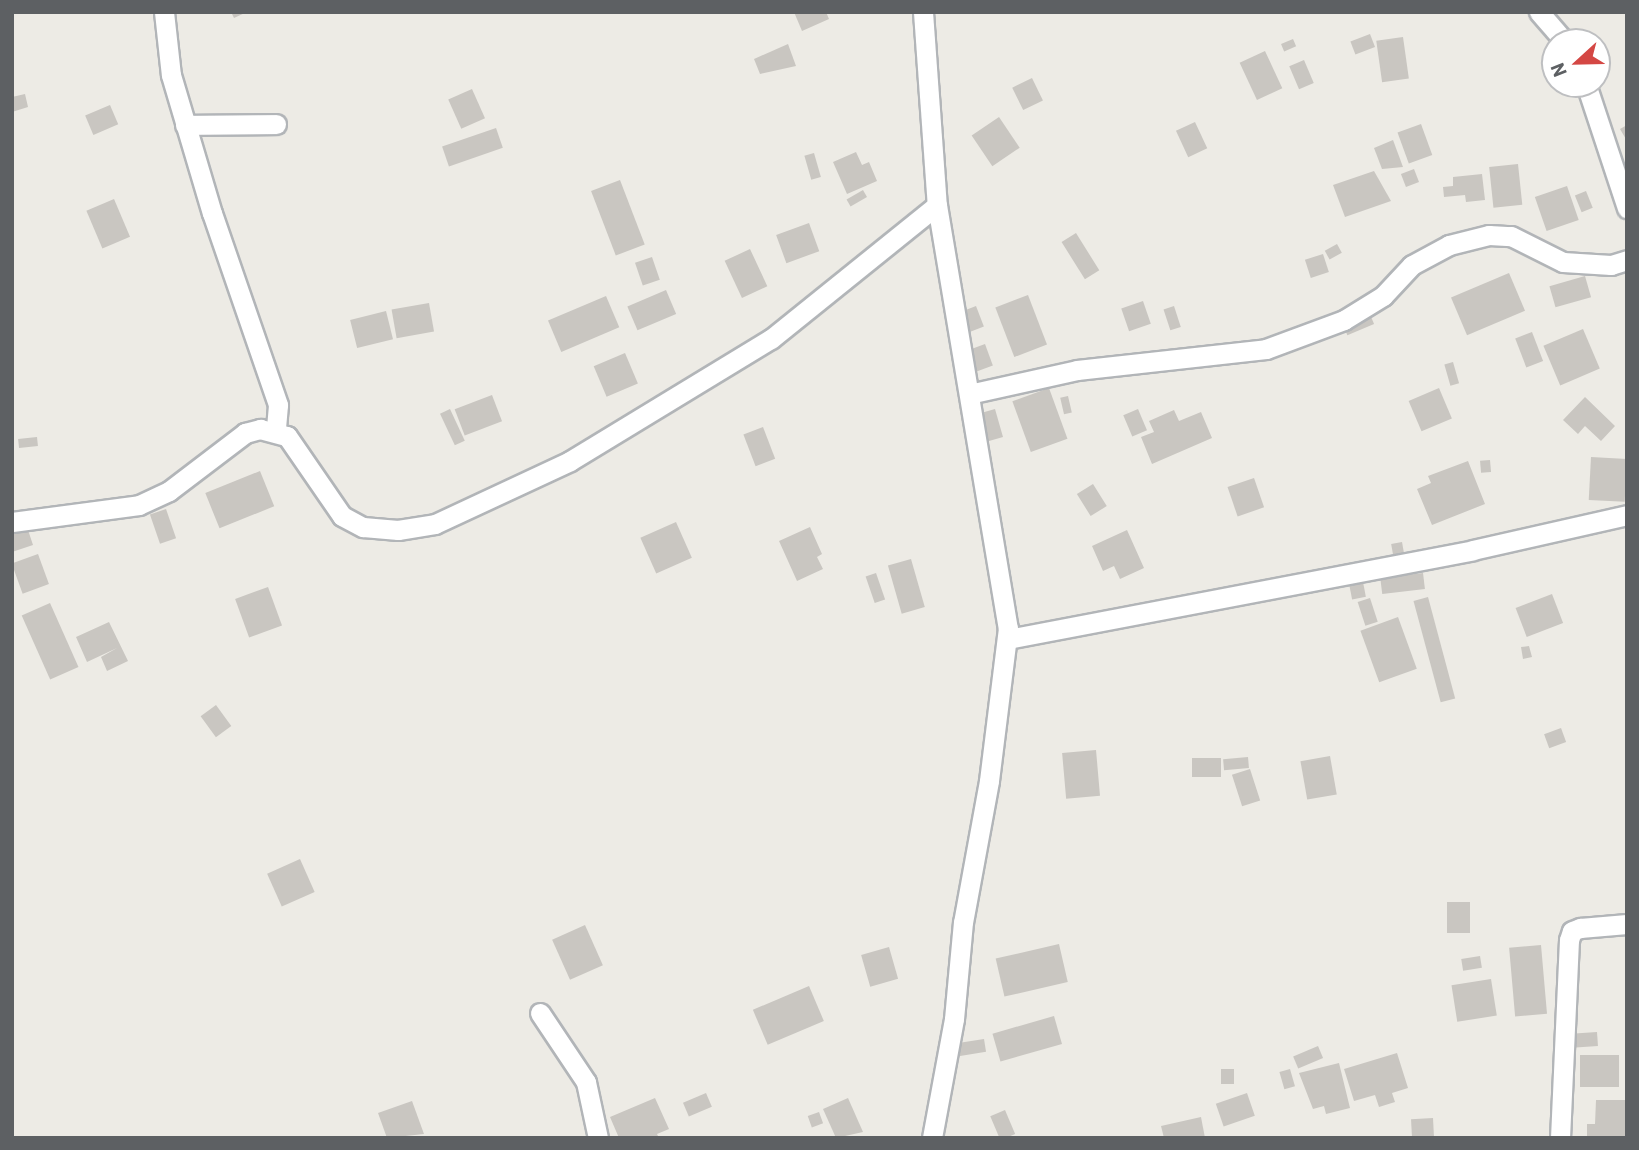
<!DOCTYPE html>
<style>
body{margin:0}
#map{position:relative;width:1639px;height:1150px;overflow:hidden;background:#edebe5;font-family:Barlow,sans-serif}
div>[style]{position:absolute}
.building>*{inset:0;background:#c9c6c1;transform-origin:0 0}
.roads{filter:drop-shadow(2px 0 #b2b5b8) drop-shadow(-2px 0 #b2b5b8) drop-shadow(0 2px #b2b5b8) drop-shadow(0 -2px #b2b5b8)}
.street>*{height:19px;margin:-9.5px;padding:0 9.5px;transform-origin:9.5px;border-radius:9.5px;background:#fff}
span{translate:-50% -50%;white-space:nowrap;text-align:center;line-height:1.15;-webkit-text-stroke:5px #fff;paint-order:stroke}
.frame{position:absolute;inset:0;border:14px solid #5d6063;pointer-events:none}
.north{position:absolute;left:1541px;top:28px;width:70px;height:70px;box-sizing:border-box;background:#fff;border:2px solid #bebfc1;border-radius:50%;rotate:248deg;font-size:19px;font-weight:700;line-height:28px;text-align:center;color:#5d6063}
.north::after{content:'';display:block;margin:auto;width:24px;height:32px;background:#d44744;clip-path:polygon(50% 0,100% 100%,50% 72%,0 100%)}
</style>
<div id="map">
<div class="building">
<i style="clip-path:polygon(231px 12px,247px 12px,234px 18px)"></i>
<i style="clip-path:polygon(794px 12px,826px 12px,829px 19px,802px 31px)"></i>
<i style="left:1370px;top:34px;width:14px;height:21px;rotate:69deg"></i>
<i style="left:1403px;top:37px;width:42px;height:27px;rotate:82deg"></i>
<i style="left:1293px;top:39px;width:8px;height:13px;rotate:67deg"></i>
<i style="clip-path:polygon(788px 44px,796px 66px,760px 74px,754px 59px)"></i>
<i style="left:1265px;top:51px;width:41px;height:28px;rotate:65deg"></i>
<i style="left:1304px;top:60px;width:25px;height:16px;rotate:67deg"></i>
<i style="left:1032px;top:78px;width:25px;height:22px;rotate:64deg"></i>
<i style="left:472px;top:89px;width:32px;height:26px;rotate:66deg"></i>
<i style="clip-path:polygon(25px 94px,28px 107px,12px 112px,12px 97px)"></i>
<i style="left:110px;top:105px;width:21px;height:27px;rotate:67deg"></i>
<i style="left:999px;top:117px;width:37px;height:33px;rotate:56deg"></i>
<i style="left:1195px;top:122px;width:29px;height:21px;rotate:65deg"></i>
<i style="left:1421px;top:124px;width:33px;height:25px;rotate:70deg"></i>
<i style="clip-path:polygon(1627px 125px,1627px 141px,1620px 129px)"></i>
<i style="left:496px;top:128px;width:21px;height:57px;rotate:71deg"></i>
<i style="clip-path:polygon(1393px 140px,1403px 167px,1382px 169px,1374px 148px)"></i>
<i style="clip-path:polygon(856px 152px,862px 165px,869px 162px,877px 181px,847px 194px,833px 162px)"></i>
<i style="left:814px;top:153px;width:25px;height:10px;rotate:74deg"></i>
<i style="left:1518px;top:164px;width:41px;height:29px;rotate:84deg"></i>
<i style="left:1414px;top:169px;width:14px;height:14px;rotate:69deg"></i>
<i style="clip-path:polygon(1374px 171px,1391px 201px,1345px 217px,1333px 185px)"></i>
<i style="clip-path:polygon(1482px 174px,1485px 200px,1466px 202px,1465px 195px,1444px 197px,1443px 187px,1453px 186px,1453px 177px)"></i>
<i style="left:620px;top:180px;width:69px;height:31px;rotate:69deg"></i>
<i style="left:1567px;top:186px;width:36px;height:34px;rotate:71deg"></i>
<i style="left:863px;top:190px;width:8px;height:19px;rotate:60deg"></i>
<i style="left:1586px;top:191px;width:18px;height:12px;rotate:68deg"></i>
<i style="left:114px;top:199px;width:41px;height:30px;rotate:67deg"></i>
<i style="left:809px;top:223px;width:30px;height:35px;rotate:70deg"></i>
<i style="left:1076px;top:233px;width:44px;height:17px;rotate:58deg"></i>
<i style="left:1337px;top:244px;width:10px;height:14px;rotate:61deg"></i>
<i style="left:750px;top:249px;width:41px;height:28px;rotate:65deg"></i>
<i style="left:1323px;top:254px;width:19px;height:19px;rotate:72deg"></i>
<i style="left:652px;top:257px;width:24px;height:18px;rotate:71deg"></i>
<i style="left:1509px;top:273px;width:41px;height:63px;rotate:67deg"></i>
<i style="left:1585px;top:276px;width:22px;height:37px;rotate:74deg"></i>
<i style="left:666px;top:290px;width:26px;height:42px;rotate:67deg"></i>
<i style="left:1028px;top:295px;width:53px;height:35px;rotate:69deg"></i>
<i style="left:606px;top:296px;width:34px;height:63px;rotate:67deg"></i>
<i style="left:1143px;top:301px;width:24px;height:23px;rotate:71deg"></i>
<i style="left:429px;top:303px;width:29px;height:38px;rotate:80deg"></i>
<i style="left:976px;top:306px;width:22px;height:18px;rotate:69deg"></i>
<i style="left:1174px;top:306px;width:22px;height:11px;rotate:72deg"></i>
<i style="left:386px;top:311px;width:29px;height:37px;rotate:76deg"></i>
<i style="left:1369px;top:312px;width:13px;height:29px;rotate:67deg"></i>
<i style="left:1583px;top:329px;width:43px;height:43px;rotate:67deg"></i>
<i style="left:1532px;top:332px;width:31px;height:18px;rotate:69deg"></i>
<i style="left:985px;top:344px;width:23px;height:18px;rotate:70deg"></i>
<i style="left:625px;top:353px;width:33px;height:34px;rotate:67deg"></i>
<i style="left:1453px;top:362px;width:22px;height:9px;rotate:74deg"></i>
<i style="left:1049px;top:388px;width:54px;height:39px;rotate:70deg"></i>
<i style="left:1439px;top:388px;width:33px;height:33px;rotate:67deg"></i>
<i style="left:492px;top:395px;width:28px;height:40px;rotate:69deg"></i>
<i style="left:1068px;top:396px;width:17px;height:8px;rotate:77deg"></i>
<i style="clip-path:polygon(1585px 397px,1615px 426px,1601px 441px,1585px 426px,1578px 434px,1563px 420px)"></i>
<i style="left:450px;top:409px;width:35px;height:11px;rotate:65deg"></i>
<i style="left:995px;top:409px;width:29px;height:20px;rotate:74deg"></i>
<i style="left:1138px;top:409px;width:23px;height:16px;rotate:67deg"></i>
<i style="clip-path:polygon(1174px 410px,1179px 421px,1201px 412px,1212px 438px,1152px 464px,1141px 437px,1154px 432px,1149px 421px)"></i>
<i style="left:763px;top:427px;width:34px;height:21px;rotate:69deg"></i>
<i style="left:37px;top:437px;width:9px;height:19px;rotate:84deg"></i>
<i style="left:1591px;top:457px;width:36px;height:43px;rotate:3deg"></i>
<i style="left:1490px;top:460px;width:12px;height:10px;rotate:85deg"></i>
<i style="clip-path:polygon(1468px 461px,1485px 504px,1432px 525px,1417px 489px,1431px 483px,1428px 476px)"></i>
<i style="left:260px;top:471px;width:38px;height:59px;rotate:68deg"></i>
<i style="left:1254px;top:478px;width:31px;height:28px;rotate:71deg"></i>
<i style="left:1093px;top:484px;width:26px;height:19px;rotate:58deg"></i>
<i style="left:166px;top:509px;width:31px;height:17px;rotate:71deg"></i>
<i style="left:676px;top:522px;width:39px;height:39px;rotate:66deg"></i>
<i style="clip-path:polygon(27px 527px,33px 545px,12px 552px,12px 532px)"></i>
<i style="clip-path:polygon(810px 527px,822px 554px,817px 557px,823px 569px,797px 581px,779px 541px)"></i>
<i style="clip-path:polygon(1127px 530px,1144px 568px,1120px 579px,1114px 566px,1103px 571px,1092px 546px)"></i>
<i style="left:1402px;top:542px;width:11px;height:11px;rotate:80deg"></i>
<i style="left:38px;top:554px;width:32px;height:28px;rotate:70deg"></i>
<i style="left:911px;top:559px;width:50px;height:24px;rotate:74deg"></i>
<i style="left:876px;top:573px;width:28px;height:11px;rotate:71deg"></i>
<i style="left:1423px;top:573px;width:16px;height:43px;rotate:83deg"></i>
<i style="left:1363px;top:582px;width:15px;height:14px;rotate:79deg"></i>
<i style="left:268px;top:587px;width:41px;height:35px;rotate:70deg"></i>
<i style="left:1552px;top:594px;width:31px;height:39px;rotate:69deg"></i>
<i style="left:1428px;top:597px;width:105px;height:15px;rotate:75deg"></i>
<i style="left:1370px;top:598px;width:25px;height:13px;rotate:72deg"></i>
<i style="left:50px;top:603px;width:70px;height:31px;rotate:66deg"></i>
<i style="left:1398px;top:617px;width:55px;height:40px;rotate:70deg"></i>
<i style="clip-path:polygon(109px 622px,128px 661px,107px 671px,101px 657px,117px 648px,87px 662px,76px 637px)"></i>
<i style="clip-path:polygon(1529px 646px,1532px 657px,1523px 659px,1521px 647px)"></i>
<i style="left:216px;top:705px;width:26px;height:19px;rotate:54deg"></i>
<i style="left:1561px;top:728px;width:15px;height:18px;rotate:70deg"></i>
<i style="left:1096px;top:750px;width:46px;height:34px;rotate:85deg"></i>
<i style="left:1330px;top:756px;width:39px;height:30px;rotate:80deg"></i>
<i style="left:1248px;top:757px;width:11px;height:25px;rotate:85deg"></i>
<i style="left:1192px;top:758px;width:29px;height:19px"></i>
<i style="left:1250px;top:769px;width:33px;height:19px;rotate:72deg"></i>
<i style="left:300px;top:859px;width:36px;height:36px;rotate:66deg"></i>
<i style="left:1447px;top:902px;width:23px;height:31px"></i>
<i style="left:585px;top:925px;width:44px;height:36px;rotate:66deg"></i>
<i style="left:1059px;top:944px;width:39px;height:65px;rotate:77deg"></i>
<i style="left:1541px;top:945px;width:69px;height:32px;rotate:85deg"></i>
<i style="left:889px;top:947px;width:33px;height:29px;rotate:74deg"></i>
<i style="left:1480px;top:956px;width:12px;height:19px;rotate:81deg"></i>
<i style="left:1491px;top:979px;width:37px;height:40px;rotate:81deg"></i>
<i style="left:809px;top:986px;width:38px;height:61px;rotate:67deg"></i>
<i style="left:1054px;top:1016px;width:29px;height:64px;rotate:74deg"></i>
<i style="left:1597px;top:1032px;width:14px;height:26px;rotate:86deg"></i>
<i style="left:984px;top:1039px;width:13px;height:34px;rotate:81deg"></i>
<i style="left:1318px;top:1046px;width:13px;height:27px;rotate:67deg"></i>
<i style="clip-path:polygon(1397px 1053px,1408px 1088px,1392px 1093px,1395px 1102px,1379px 1107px,1375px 1095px,1354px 1101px,1344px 1069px)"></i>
<i style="left:1619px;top:1055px;width:32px;height:39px;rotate:90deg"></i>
<i style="clip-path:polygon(1339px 1063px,1350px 1108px,1326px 1114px,1324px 1106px,1313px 1109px,1299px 1073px)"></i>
<i style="left:1221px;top:1069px;width:13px;height:15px"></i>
<i style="left:1290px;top:1069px;width:18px;height:11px;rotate:74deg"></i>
<i style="left:706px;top:1093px;width:15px;height:25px;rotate:67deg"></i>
<i style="left:1247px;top:1093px;width:24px;height:33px;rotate:71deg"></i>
<i style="clip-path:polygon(655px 1098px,669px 1129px,657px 1134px,659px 1138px,619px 1138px,610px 1117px)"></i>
<i style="clip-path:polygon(848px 1098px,863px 1132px,836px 1138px,823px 1109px)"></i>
<i style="clip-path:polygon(1596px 1100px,1626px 1100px,1626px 1138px,1587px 1138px,1587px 1124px,1595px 1124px)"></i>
<i style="clip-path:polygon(412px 1101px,424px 1134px,387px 1138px,378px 1113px)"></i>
<i style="left:1005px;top:1110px;width:26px;height:16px;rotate:67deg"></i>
<i style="left:819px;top:1112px;width:12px;height:12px;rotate:70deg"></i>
<i style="clip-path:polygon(1201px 1117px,1205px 1138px,1164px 1138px,1161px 1126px)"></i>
<i style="left:1433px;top:1118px;width:20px;height:22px;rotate:87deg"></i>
</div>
<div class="roads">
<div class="street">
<i style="left:164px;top:12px;width:63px;rotate:83.7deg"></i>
<i style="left:171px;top:75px;width:144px;rotate:73.5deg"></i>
<i style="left:212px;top:213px;width:203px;rotate:71deg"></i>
<i style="left:278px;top:405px;width:25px;rotate:95deg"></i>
<i style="left:923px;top:12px;width:194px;rotate:85.9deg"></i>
<i style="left:937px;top:205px;width:429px;rotate:80.5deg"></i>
<i style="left:1008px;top:628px;width:154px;rotate:97.1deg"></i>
<i style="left:989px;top:781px;width:143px;rotate:100.4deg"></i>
<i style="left:963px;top:922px;width:97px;rotate:95.3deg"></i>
<i style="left:954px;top:1019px;width:121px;rotate:100.5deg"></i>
<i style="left:1539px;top:12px;width:40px;rotate:49deg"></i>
<i style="left:1586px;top:84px;width:131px;rotate:71.7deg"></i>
<i style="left:185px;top:125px;width:91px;rotate:-0.6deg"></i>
<i style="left:969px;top:394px;width:111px;rotate:-12.5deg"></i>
<i style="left:1077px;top:370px;width:190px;rotate:-6.3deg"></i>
<i style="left:1266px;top:349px;width:83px;rotate:-20.4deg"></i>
<i style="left:1344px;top:320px;width:46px;rotate:-31.6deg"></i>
<i style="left:1383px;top:296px;width:42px;rotate:-46.9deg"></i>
<i style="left:1412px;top:265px;width:42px;rotate:-28.4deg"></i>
<i style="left:1449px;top:245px;width:41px;rotate:-14deg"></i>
<i style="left:1489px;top:235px;width:22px;rotate:3deg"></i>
<i style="left:1511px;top:236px;width:58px;rotate:26.6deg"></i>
<i style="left:1563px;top:262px;width:48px;rotate:3.6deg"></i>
<i style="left:1611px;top:265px;width:17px;rotate:-17deg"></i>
<i style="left:12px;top:522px;width:128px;rotate:-7.6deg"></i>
<i style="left:139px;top:505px;width:33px;rotate:-25deg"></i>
<i style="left:169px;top:491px;width:96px;rotate:-37.3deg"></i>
<i style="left:245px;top:433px;width:16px;rotate:-15deg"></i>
<i style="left:260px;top:429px;width:28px;rotate:15deg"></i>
<i style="left:287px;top:436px;width:97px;rotate:55.5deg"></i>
<i style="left:342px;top:516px;width:24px;rotate:28deg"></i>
<i style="left:363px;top:527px;width:35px;rotate:5deg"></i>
<i style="left:398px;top:530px;width:37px;rotate:-9deg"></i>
<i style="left:435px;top:524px;width:149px;rotate:-25deg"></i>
<i style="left:570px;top:461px;width:235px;rotate:-31.3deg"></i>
<i style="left:771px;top:339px;width:213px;rotate:-38.9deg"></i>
<i style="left:1008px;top:639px;width:473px;rotate:-10.8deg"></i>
<i style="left:1473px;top:550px;width:158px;rotate:-12.8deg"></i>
<i style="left:540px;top:1013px;width:83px;rotate:56.3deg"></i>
<i style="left:586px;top:1082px;width:57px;rotate:77.9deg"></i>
<i style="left:1560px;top:1138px;width:198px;rotate:-87.4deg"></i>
<i style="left:1569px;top:940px;width:9px;rotate:-72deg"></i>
<i style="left:1572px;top:931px;width:9px;rotate:-21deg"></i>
<i style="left:1580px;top:928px;width:47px;rotate:-4.9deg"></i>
</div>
</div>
<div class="frame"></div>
<div class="north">N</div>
</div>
